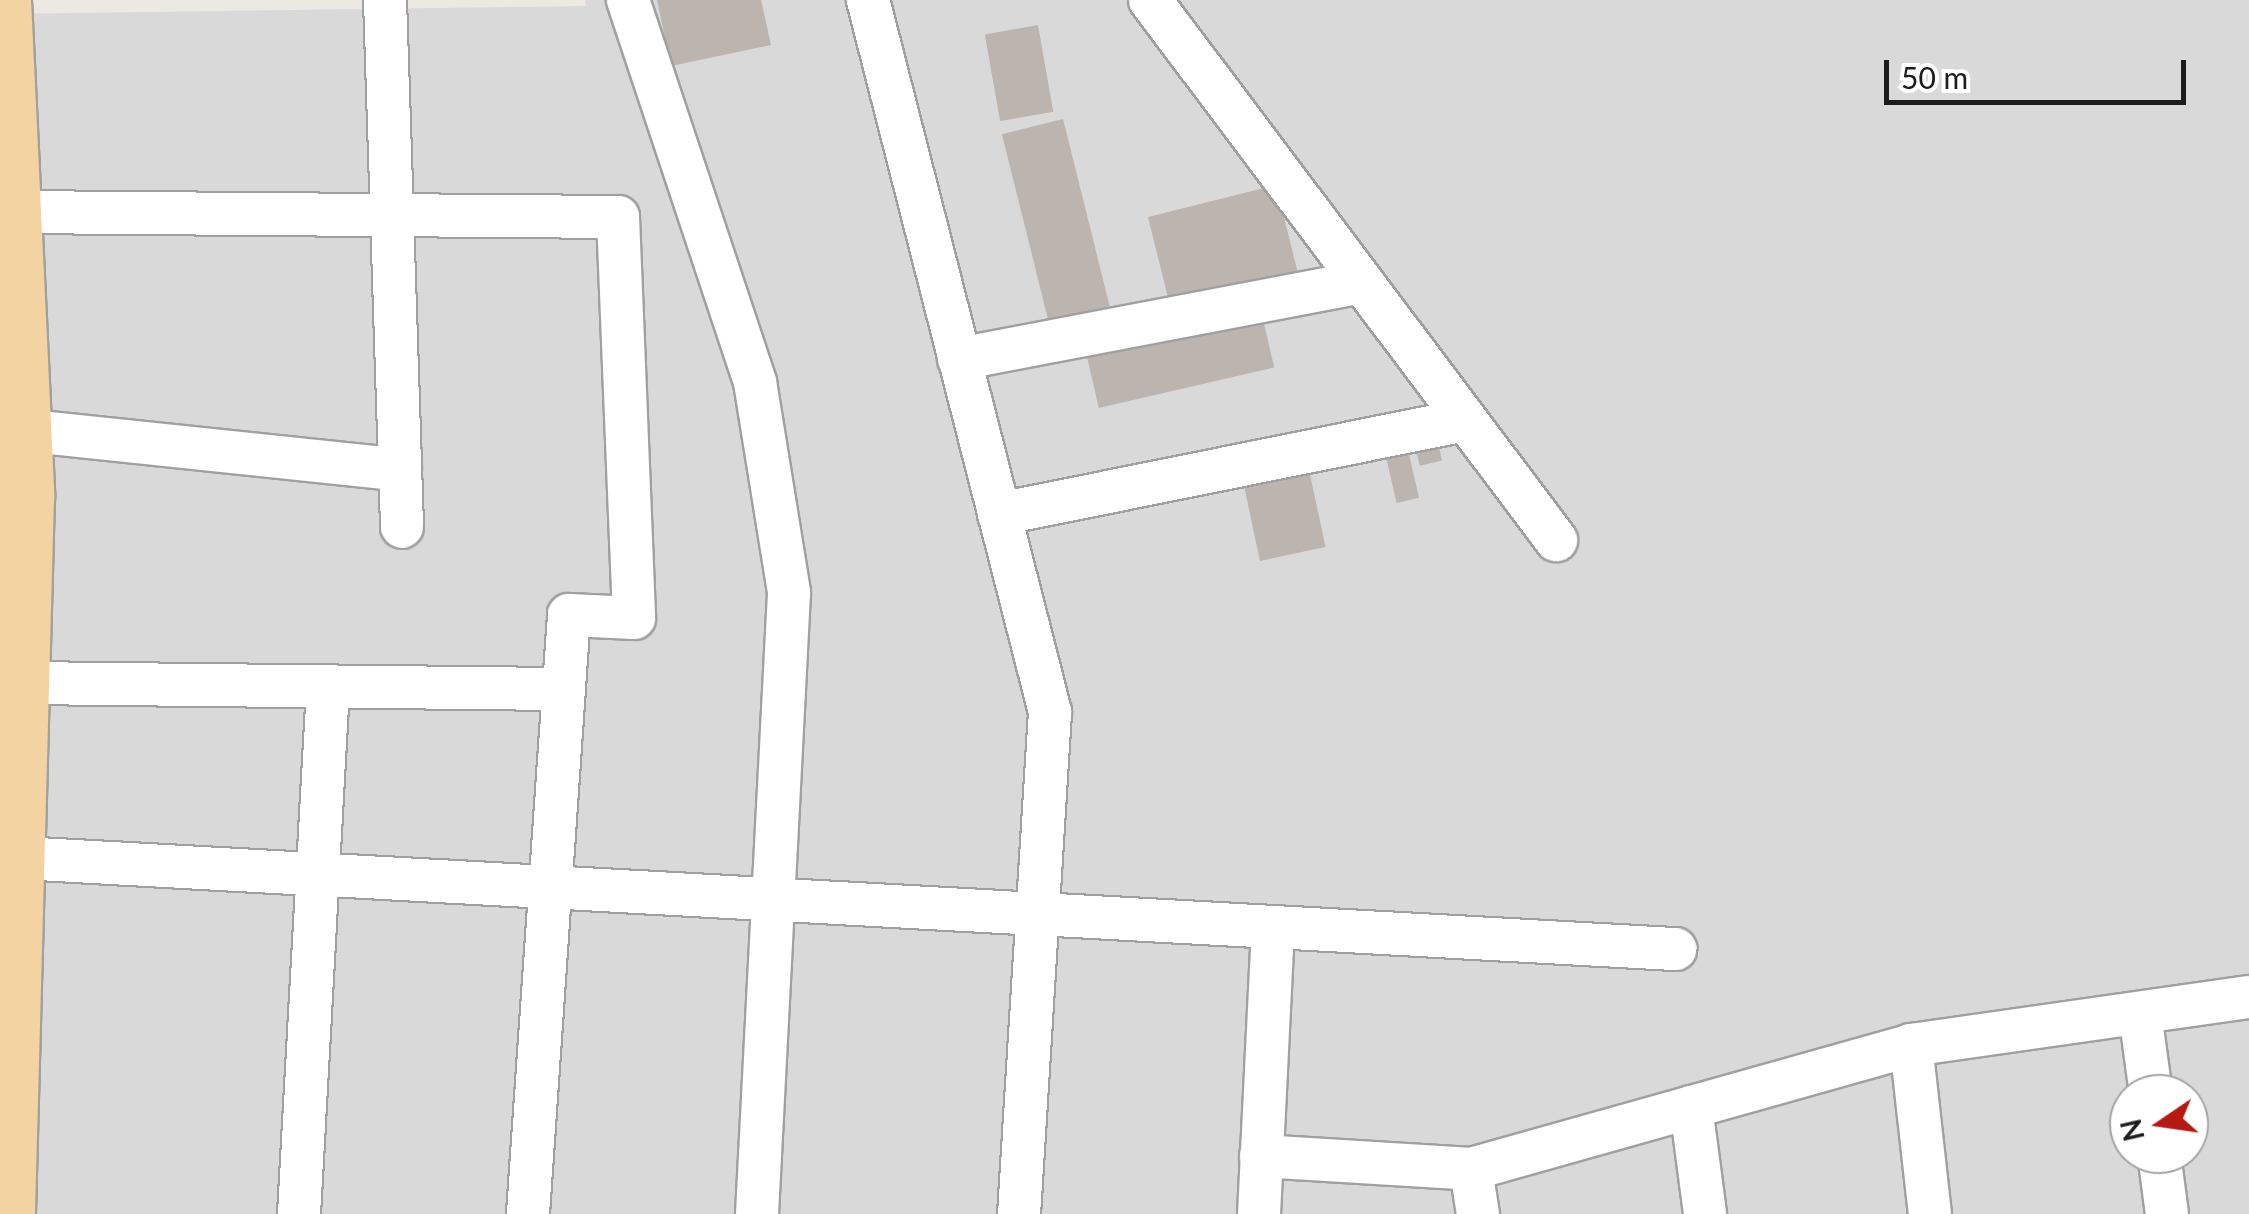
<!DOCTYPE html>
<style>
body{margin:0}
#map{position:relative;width:2249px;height:1214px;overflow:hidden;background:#ece9e2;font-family:Lato,sans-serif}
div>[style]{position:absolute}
.residential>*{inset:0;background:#dad9d9}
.building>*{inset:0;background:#bcb5af;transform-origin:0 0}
.roads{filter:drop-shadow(2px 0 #a0a0a0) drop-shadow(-2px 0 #a0a0a0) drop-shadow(0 2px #a0a0a0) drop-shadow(0 -2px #a0a0a0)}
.street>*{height:42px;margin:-21px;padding:0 21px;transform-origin:21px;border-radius:21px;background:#fff}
.primary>*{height:55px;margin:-27.5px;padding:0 27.5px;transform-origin:27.5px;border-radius:27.5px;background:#f3d3a1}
span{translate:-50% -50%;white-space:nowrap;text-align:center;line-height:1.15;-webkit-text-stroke:8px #fff;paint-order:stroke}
.north{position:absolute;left:2109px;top:1074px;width:100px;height:100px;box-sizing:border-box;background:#fff;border:2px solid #a4a4a4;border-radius:50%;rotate:257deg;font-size:28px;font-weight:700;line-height:40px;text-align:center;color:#1c1c1c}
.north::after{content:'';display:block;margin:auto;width:35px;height:45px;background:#b51912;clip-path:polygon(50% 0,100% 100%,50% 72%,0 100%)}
.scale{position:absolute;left:1884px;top:60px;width:302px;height:45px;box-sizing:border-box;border:5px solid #1c1c1c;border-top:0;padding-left:12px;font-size:30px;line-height:35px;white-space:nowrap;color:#1c1c1c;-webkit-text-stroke:8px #fff;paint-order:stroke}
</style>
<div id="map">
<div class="residential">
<i style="clip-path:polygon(evenodd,585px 0,2249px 0,2249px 1214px,0 1214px,0 14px,586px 6px,585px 0,2129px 1094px,2189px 1094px,2189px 1154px,2129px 1154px,2129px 1094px)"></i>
</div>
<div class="building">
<i style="clip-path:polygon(657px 0,761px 0,771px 45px,671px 66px)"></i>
<i style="left:1038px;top:25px;width:88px;height:54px;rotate:80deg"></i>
<i style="left:1063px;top:119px;width:193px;height:63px;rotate:76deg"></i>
<i style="left:1276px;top:185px;width:92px;height:132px;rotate:76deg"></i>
<i style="left:1260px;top:306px;width:63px;height:180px;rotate:77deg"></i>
<i style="left:1438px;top:443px;width:18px;height:23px;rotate:77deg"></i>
<i style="left:1408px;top:450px;width:49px;height:23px;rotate:77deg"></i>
<i style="left:1307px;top:460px;width:89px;height:67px;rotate:78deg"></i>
</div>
<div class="roads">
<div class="street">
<i style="left:385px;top:0;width:527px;rotate:88.15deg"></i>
<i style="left:628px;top:0;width:403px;rotate:71.6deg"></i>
<i style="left:755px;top:382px;width:214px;rotate:80.8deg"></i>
<i style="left:789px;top:593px;width:622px;rotate:92.95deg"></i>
<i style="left:868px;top:0;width:735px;rotate:75.66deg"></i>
<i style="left:1050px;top:712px;width:503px;rotate:93.53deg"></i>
<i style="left:1150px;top:0;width:676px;rotate:53.06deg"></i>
<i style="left:12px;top:212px;width:606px;rotate:0.47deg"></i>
<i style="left:618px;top:217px;width:401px;rotate:87.7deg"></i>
<i style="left:634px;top:618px;width:65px;rotate:-177.4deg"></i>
<i style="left:569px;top:615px;width:600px;rotate:93.92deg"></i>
<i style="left:959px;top:359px;width:410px;rotate:-10.8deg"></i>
<i style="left:22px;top:430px;width:380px;rotate:6deg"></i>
<i style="left:999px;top:514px;width:475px;rotate:-11.4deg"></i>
<i style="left:23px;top:683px;width:541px;rotate:0.64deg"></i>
<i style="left:20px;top:858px;width:1658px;rotate:3.15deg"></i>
<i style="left:2140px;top:1013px;width:82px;rotate:82.3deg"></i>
<i style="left:1911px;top:1045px;width:170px;rotate:83.6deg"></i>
<i style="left:1691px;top:1107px;width:108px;rotate:82.5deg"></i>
<i style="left:2159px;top:1154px;width:61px;rotate:82.4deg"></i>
<i style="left:1261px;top:1156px;width:210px;rotate:3.5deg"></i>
<i style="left:1471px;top:1169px;width:457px;rotate:-15.7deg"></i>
<i style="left:1911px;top:1045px;width:341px;rotate:-8.1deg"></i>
<i style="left:1471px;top:1169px;width:46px;rotate:81.2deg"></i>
<i style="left:299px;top:1214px;width:528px;rotate:-86.85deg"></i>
<i style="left:1259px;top:1214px;width:287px;rotate:-87.2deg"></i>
</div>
<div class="primary">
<i style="left:3px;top:0;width:497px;rotate:87.3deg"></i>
<i style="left:26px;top:496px;width:718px;rotate:91.52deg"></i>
</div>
</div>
<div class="north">N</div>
<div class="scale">50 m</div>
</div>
